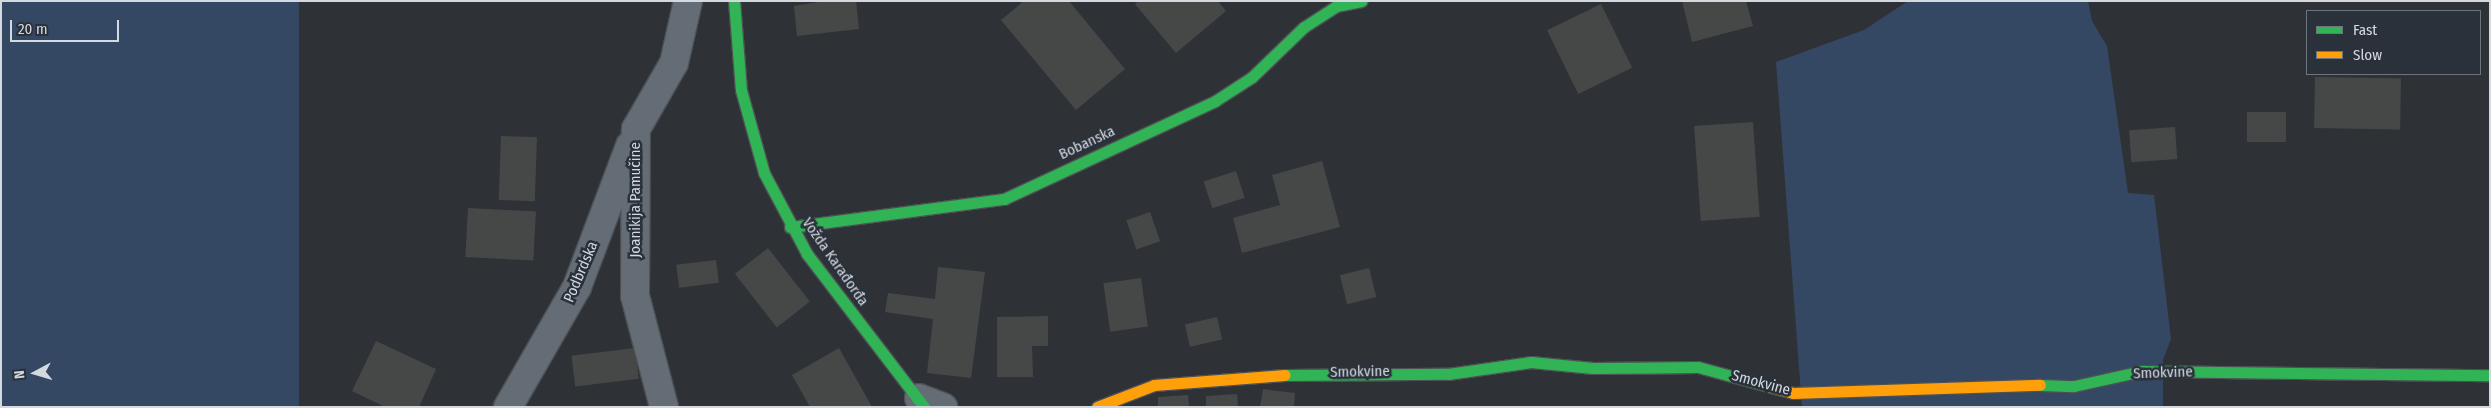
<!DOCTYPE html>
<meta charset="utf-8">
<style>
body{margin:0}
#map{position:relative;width:2491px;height:408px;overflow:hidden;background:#2e3237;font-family:"Fira Sans Condensed",sans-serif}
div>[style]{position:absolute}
.green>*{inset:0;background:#344863;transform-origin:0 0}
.building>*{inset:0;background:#464848;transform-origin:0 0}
.roads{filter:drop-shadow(1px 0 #4d5054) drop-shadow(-1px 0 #4d5054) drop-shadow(0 1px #4d5054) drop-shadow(0 -1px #4d5054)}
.street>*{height:28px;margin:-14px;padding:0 14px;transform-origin:14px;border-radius:14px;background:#646c75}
.fast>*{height:11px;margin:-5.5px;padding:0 5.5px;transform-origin:5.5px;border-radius:5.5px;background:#30b455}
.slow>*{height:11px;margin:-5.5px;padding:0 5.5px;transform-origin:5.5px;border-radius:5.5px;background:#ff9f0a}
span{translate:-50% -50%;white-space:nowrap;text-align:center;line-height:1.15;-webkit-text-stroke:5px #2a313b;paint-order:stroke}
.street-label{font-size:15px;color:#d4d9df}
.frame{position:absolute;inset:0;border:2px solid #d4d9df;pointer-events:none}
.legend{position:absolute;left:2306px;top:10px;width:175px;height:65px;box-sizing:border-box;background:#2a313b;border:1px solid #6e747d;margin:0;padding:6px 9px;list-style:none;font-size:15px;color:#d4d9df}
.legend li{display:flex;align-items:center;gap:10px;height:25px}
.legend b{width:25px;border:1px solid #6e747d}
.north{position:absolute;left:10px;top:348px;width:50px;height:50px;-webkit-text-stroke:4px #2a313b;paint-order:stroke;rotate:264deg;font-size:14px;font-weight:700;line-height:20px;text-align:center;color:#d4d9df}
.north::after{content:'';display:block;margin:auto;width:18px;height:22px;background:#d4d9df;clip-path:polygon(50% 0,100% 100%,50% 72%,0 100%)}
.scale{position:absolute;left:10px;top:20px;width:109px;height:22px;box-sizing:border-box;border:2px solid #d4d9df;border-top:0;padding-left:6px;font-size:15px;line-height:18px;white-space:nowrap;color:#d4d9df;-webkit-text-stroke:4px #2a313b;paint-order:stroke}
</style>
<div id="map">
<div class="green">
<i style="left:1px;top:1px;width:298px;height:406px"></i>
<i style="clip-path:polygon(1908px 1px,2088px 1px,2092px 21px,2107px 46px,2128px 193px,2154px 195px,2171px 339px,2163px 360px,2163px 407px,1802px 407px,1776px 62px,1864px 30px)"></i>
</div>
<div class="building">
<i style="clip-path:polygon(825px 1px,856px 1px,859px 29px,797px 36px,794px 6px)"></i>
<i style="clip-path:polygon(1024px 1px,1069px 1px,1125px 69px,1076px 110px,1001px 20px)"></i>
<i style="clip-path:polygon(1138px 1px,1218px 1px,1226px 11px,1176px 53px,1135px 4px)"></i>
<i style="clip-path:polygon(1682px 1px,1746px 1px,1753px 26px,1692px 42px)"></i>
<i style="left:1601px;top:4px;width:71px;height:60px;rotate:64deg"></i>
<i style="left:2315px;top:77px;width:86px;height:51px;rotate:1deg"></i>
<i style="left:2247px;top:112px;width:39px;height:30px"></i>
<i style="left:1753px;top:122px;width:95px;height:59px;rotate:86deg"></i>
<i style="left:2175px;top:127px;width:32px;height:46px;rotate:86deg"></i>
<i style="left:501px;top:136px;width:36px;height:64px;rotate:2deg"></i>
<i style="clip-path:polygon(1322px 161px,1340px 227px,1242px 253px,1233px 218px,1280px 205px,1272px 175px)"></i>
<i style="left:1236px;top:171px;width:28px;height:34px;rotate:72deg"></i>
<i style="left:468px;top:208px;width:68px;height:49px;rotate:3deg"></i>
<i style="left:1150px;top:212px;width:31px;height:25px;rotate:71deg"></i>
<i style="left:768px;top:248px;width:68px;height:42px;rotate:52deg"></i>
<i style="left:716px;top:260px;width:23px;height:40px;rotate:83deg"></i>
<i style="clip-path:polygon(938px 267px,985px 272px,971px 378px,927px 373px,933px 319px,885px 312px,888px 293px,935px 299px)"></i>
<i style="left:1369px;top:268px;width:30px;height:30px;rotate:76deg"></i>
<i style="left:1141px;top:278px;width:49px;height:38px;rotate:82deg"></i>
<i style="clip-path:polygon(1048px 316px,1048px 346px,1032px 346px,1033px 377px,997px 377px,997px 317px)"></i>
<i style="left:1217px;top:317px;width:23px;height:33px;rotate:77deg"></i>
<i style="clip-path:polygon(376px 341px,436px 369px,419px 407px,385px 407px,352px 391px)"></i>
<i style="left:635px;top:348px;width:31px;height:64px;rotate:83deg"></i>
<i style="clip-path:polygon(839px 348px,872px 407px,810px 407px,792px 375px)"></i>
<i style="clip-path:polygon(1263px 389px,1295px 393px,1294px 407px,1260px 407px)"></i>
<i style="clip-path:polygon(1237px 394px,1238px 407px,1206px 407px,1206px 396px)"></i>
<i style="clip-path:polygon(1188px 395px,1189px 407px,1158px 407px,1158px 397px)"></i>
</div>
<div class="roads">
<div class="street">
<i style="left:919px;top:398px;width:26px;rotate:21deg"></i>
<i style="left:508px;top:407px;width:138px;rotate:-60.1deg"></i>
<i style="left:577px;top:287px;width:151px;rotate:-69.4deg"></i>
<i style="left:664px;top:407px;width:115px;rotate:-104.6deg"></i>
<i style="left:635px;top:296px;width:167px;rotate:-89.7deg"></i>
<i style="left:636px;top:129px;width:76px;rotate:-60.1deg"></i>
<i style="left:674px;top:63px;width:64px;rotate:-77.3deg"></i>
</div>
<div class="fast">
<i style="left:734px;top:1px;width:89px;rotate:85.5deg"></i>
<i style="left:741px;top:90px;width:86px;rotate:74.5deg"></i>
<i style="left:764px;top:173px;width:92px;rotate:62deg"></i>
<i style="left:807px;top:254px;width:193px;rotate:52.6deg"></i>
<i style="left:790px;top:227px;width:216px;rotate:-7.5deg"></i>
<i style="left:1004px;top:199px;width:233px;rotate:-24.9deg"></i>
<i style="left:1215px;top:101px;width:44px;rotate:-33deg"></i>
<i style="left:1252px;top:77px;width:72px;rotate:-43.9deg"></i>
<i style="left:1304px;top:27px;width:38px;rotate:-33deg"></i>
<i style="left:1336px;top:6px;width:26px;rotate:-11deg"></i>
<i style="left:1285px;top:375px;width:163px;rotate:-0.4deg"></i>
<i style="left:1448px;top:374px;width:84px;rotate:-8.2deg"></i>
<i style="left:1531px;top:362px;width:62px;rotate:5.5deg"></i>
<i style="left:1593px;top:368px;width:105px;rotate:-0.5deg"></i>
<i style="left:1698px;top:367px;width:76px;rotate:15.3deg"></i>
<i style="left:2040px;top:385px;width:34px;rotate:2deg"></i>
<i style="left:2074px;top:386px;width:70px;rotate:-12.4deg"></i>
<i style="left:2142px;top:371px;width:348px;rotate:0.7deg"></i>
</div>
<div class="slow">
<i style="left:1771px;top:387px;width:23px;rotate:15deg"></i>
<i style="left:1793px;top:393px;width:247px;rotate:-1.9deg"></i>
<i style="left:1097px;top:407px;width:61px;rotate:-21.1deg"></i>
<i style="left:1154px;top:385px;width:131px;rotate:-4.4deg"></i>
</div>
</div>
<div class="street-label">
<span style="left:1087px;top:143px;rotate:-25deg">Bobanska</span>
<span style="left:636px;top:200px;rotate:-90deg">Joanikija Pamučine</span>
<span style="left:835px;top:262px;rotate:55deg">Vožda Karađorđa</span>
<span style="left:581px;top:272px;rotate:-67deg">Podbrdska</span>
<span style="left:1360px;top:372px;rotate:-1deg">Smokvine</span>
<span style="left:2163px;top:373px;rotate:-2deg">Smokvine</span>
<span style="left:1761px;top:383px;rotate:15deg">Smokvine</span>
</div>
<div class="frame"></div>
<ul class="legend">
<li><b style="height:6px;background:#30b455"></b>Fast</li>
<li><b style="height:6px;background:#ff9f0a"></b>Slow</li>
</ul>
<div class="north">N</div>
<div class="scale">20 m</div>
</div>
